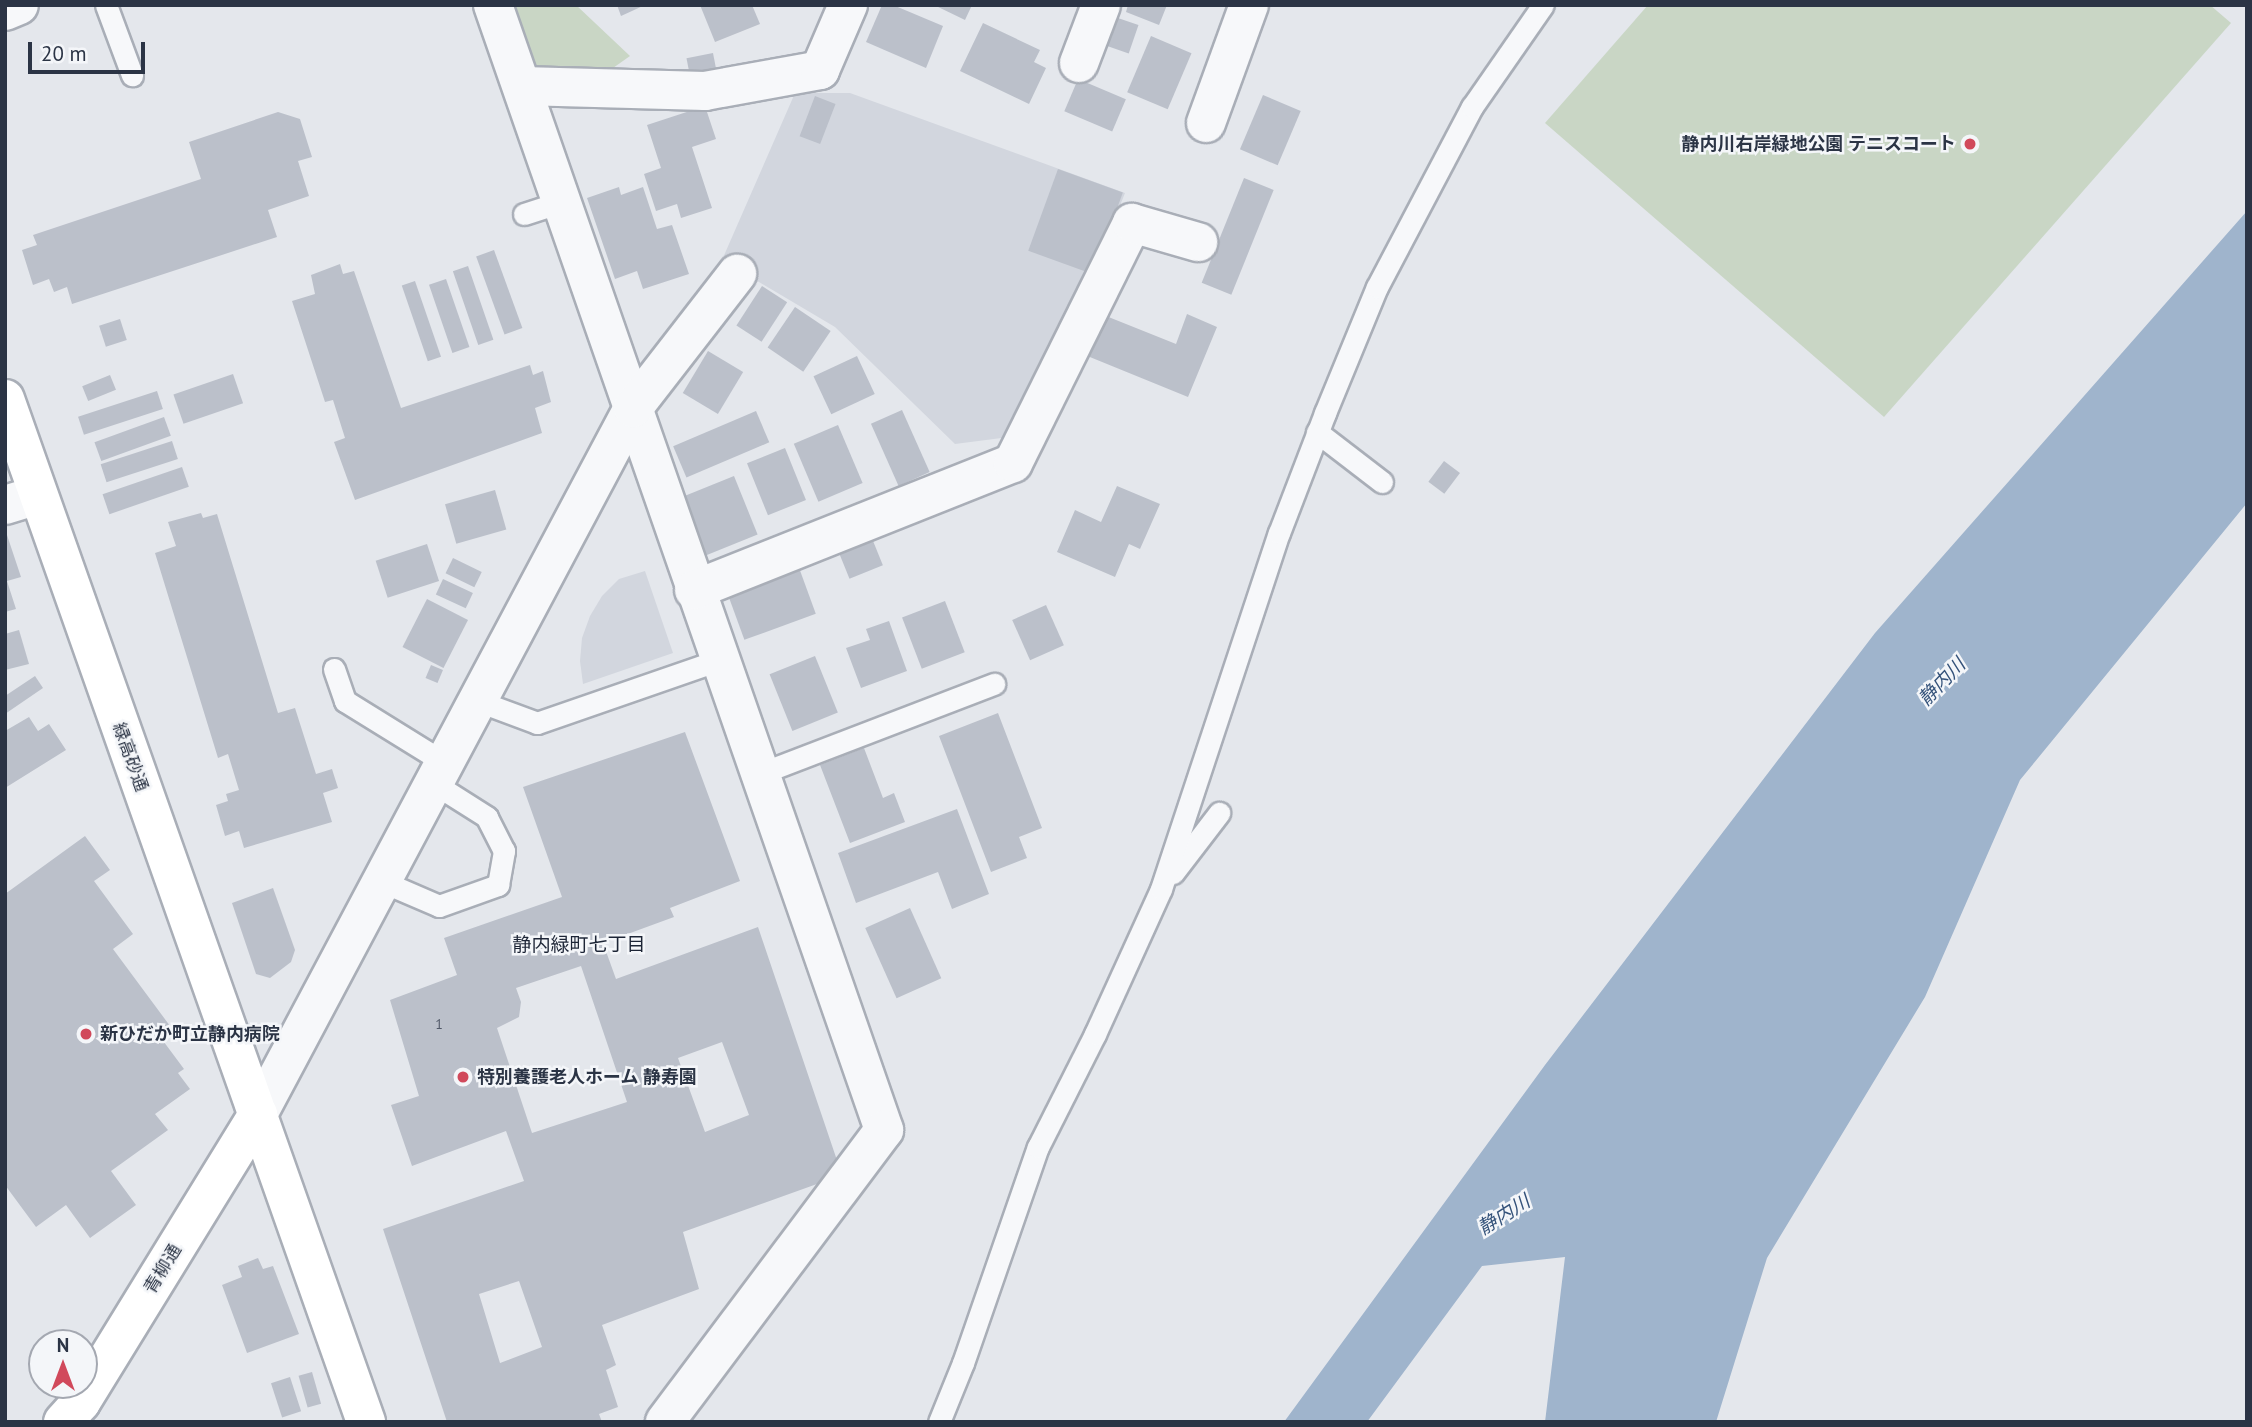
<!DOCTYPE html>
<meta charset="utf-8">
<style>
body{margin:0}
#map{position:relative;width:2252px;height:1427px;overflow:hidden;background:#e4e7ec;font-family:"PT Sans","Noto Sans JP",sans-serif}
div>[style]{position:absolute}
.built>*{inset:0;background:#d2d6de}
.green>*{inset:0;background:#c9d6c5}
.water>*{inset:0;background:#9fb4cc}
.building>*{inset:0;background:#bbc0ca;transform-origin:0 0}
.roads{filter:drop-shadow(2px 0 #a9aeb7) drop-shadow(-2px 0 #a9aeb7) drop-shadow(0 2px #a9aeb7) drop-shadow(0 -2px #a9aeb7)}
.lane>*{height:21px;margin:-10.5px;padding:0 10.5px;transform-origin:10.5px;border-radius:10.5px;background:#f7f8fa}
.street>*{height:38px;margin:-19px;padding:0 19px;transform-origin:19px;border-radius:19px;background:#f7f8fa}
.secondary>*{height:38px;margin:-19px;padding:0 19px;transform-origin:19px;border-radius:19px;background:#fff}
.dots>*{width:19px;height:19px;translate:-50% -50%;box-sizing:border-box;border:4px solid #f4f6f9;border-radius:50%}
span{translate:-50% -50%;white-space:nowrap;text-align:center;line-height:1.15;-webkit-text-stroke:5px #f4f6f9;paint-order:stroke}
.number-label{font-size:14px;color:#4f5766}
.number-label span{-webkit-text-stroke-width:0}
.poi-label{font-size:18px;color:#2b3445;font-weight:700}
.right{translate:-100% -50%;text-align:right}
.left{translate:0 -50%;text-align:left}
.street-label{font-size:18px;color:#2b3445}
.water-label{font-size:19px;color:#34527a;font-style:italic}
.neighbourhood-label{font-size:19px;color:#1d2536}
.frame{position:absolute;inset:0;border:7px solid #2b3445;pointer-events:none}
.north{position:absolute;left:28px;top:1329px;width:70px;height:70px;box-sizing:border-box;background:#f4f6f9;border:2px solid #a4a8b1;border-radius:50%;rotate:0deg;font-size:19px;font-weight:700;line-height:28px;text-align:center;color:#2b3445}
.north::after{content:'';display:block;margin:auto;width:24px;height:32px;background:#d1495b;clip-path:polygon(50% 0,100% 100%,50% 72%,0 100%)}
.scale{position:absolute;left:28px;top:42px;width:117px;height:32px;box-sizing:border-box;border:4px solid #2b3445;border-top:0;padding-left:9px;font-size:21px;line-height:24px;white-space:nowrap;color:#2b3445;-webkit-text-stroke:5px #f4f6f9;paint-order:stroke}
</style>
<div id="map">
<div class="built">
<i style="clip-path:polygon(795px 93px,850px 93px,1125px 193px,1092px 276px,1017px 436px,955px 444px,835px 327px,722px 260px)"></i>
<i style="clip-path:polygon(645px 571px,673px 653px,583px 684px,580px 661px,582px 638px,590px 616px,602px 596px,619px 579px)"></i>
</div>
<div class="green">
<i style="clip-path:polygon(513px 5px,576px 5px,630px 56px,613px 68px,535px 66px)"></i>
<i style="clip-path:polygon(1648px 5px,2210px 5px,2231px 23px,1884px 417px,1545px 123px)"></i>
</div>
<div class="water">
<i style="clip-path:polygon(2247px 211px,2247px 503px,2020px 780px,1925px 997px,1767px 1258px,1716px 1422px,1545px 1422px,1565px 1257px,1482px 1266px,1367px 1422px,1284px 1422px,1545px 1065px,1875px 633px)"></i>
</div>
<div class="building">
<i style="clip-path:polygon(617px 5px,645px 5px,621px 16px)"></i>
<i style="clip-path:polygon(700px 5px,752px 5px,760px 24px,715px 42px)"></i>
<i style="clip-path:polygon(882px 5px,893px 5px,943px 26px,926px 68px,866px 42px)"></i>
<i style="clip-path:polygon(934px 5px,972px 5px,965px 20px)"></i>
<i style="clip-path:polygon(1128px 5px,1167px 5px,1159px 25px,1126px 12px)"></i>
<i style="left:1112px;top:16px;width:28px;height:30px;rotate:19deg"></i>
<i style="clip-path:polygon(983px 23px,1040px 50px,1034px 62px,1046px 68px,1029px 104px,960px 71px)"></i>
<i style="left:1151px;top:36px;width:44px;height:61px;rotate:23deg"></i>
<i style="left:713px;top:53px;width:16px;height:27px;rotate:79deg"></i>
<i style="left:1078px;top:79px;width:52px;height:35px;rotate:23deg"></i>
<i style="left:1263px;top:95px;width:41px;height:59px;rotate:23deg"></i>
<i style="left:815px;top:96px;width:22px;height:43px;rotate:21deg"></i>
<i style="clip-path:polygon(705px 106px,716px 139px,692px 147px,712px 208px,681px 218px,677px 204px,656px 211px,644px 174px,661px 168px,647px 125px)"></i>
<i style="clip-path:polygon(278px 112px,300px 119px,312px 157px,298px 161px,309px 196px,268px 210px,277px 237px,72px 304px,67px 287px,54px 292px,49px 279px,33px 285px,22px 250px,37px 245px,33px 235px,201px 179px,189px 142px)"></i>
<i style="left:1058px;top:169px;width:69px;height:87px;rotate:20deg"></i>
<i style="left:1244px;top:178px;width:32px;height:113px;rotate:22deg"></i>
<i style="clip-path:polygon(619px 187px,621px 195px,643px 187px,657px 229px,672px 225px,689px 274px,643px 289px,637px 271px,615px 279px,587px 198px)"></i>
<i style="left:494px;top:250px;width:83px;height:19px;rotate:70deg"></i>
<i style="clip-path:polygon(340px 264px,343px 274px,354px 271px,401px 408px,530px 365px,533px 375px,543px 371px,551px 402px,535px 408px,542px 433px,355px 500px,334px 442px,345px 438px,333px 400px,325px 402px,292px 301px,315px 294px,311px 275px)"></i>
<i style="left:468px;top:266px;width:78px;height:16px;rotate:71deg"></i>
<i style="left:446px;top:279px;width:72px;height:18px;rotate:71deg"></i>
<i style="left:415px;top:281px;width:80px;height:14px;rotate:71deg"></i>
<i style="left:762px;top:286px;width:30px;height:47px;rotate:33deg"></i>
<i style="left:795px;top:307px;width:43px;height:49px;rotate:34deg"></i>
<i style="clip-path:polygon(1096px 312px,1176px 344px,1187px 314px,1217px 327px,1188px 397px,1080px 353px)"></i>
<i style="left:120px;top:319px;width:22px;height:22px;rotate:72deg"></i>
<i style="left:708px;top:351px;width:41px;height:49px;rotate:31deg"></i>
<i style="left:857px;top:356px;width:42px;height:48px;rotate:65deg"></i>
<i style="left:233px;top:374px;width:31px;height:63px;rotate:71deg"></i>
<i style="left:110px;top:375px;width:16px;height:30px;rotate:68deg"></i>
<i style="left:157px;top:391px;width:19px;height:83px;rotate:72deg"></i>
<i style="left:902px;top:410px;width:68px;height:34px;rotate:66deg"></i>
<i style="left:756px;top:411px;width:34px;height:90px;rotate:67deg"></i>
<i style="left:164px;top:417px;width:20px;height:74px;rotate:70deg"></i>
<i style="left:838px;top:425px;width:63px;height:48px;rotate:67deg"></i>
<i style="left:172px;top:441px;width:19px;height:75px;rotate:72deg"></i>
<i style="left:785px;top:448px;width:56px;height:41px;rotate:68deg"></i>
<i style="left:1444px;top:461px;width:20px;height:26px;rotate:37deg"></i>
<i style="left:182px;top:467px;width:21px;height:84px;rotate:71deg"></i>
<i style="left:734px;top:476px;width:63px;height:58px;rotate:68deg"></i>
<i style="clip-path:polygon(1117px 486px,1160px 504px,1140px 549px,1129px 544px,1115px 577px,1057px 552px,1075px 510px,1101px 522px)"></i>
<i style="left:495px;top:490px;width:41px;height:52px;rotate:74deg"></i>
<i style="clip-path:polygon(201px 513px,203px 518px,217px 514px,278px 713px,295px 708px,316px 774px,332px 769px,338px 788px,323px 793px,332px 822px,244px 848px,239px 831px,225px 836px,216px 805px,228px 801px,226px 794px,239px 790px,228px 754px,218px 758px,155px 553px,176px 546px,168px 522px)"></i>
<i style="clip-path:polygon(5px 529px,21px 577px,7px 581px,16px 609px,5px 612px)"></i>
<i style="left:869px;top:531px;width:37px;height:36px;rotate:68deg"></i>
<i style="left:427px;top:544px;width:39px;height:54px;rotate:72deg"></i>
<i style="left:453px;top:558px;width:32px;height:17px;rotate:26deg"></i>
<i style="left:798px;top:565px;width:52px;height:76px;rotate:70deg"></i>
<i style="left:443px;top:579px;width:33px;height:17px;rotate:25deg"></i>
<i style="left:427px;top:599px;width:46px;height:54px;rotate:27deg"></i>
<i style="left:945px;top:601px;width:55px;height:46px;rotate:69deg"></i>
<i style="left:1046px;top:605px;width:44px;height:37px;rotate:66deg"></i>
<i style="clip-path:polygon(889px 621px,907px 671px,861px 688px,846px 648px,870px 640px,866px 629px)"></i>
<i style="clip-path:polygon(19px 630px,29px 664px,5px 670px,5px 634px)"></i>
<i style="left:815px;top:656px;width:61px;height:49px;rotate:68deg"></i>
<i style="left:431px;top:665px;width:13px;height:14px;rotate:23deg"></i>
<i style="clip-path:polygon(35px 676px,43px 688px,5px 714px,5px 696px)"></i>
<i style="clip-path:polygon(998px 713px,1042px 828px,1019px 837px,1027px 858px,991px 872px,939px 736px)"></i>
<i style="clip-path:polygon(29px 717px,38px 731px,49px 724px,66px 750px,5px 788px,5px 731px)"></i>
<i style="clip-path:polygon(evenodd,685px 732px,740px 881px,670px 908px,674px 917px,603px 943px,616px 979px,758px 927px,842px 1175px,683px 1232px,699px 1289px,602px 1325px,616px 1365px,606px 1370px,618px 1407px,599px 1414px,602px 1422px,447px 1422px,383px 1229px,524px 1181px,506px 1131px,412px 1166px,391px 1105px,419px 1096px,390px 1000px,457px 975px,444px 938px,562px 897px,523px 787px,685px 732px,581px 966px,627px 1102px,532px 1133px,497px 1028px,519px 1017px,521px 1002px,516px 988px,581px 966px,685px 732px,722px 1042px,749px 1115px,705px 1132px,678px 1058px,722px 1042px,685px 732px,519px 1281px,542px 1347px,500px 1363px,479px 1294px,519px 1281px)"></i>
<i style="clip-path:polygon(864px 748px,883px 798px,894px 793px,905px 822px,850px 843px,820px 765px)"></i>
<i style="clip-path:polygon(957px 809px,989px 894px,952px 909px,938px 872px,856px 903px,838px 853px)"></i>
<i style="clip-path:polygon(85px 836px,110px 870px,94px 881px,133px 934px,113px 949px,173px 1030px,161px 1038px,184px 1069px,178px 1073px,190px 1089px,155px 1114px,168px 1130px,111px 1171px,136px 1205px,90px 1238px,66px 1205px,36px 1227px,5px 1185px,5px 894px)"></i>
<i style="clip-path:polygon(273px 888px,295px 950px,291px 962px,270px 978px,256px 974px,232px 903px)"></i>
<i style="left:910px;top:908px;width:77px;height:49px;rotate:66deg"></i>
<i style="clip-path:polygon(258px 1258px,263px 1269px,273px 1266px,299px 1334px,247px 1353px,222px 1285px,242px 1277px,238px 1266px)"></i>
<i style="left:312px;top:1372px;width:33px;height:14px;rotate:74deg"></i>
<i style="left:290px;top:1377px;width:36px;height:20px;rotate:72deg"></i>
</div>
<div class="roads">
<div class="lane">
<i style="left:106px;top:5px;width:75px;rotate:69.6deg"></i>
<i style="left:524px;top:214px;width:39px;rotate:-18deg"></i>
<i style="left:1317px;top:432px;width:82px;rotate:37.6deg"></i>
<i style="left:334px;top:669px;width:34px;rotate:71deg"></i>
<i style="left:345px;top:701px;width:118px;rotate:31.8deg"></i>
<i style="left:478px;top:701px;width:63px;rotate:20.4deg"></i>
<i style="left:537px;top:723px;width:193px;rotate:-19.1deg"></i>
<i style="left:759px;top:774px;width:252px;rotate:-21deg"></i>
<i style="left:1173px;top:873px;width:76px;rotate:-52.5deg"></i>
<i style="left:381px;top:881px;width:63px;rotate:23.3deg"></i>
<i style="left:439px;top:906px;width:63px;rotate:-19.6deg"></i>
<i style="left:498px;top:885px;width:35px;rotate:-80deg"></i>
<i style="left:504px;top:851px;width:38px;rotate:-117deg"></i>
<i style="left:487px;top:817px;width:62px;rotate:-147.6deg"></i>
<i style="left:939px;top:1422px;width:64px;rotate:-67.9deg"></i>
<i style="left:963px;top:1363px;width:229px;rotate:-70.9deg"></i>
<i style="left:1038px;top:1147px;width:127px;rotate:-63.2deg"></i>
<i style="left:1095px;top:1034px;width:159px;rotate:-65.5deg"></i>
<i style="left:1161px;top:889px;width:375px;rotate:-71.7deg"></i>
<i style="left:1279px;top:533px;width:129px;rotate:-69deg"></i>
<i style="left:1325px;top:413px;width:136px;rotate:-67.6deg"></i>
<i style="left:1377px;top:287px;width:204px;rotate:-62.2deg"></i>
<i style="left:1472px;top:107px;width:124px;rotate:-55.2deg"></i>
</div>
<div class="street">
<i style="left:493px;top:5px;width:1191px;rotate:70.83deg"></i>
<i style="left:884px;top:1130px;width:365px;rotate:126.9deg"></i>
<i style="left:5px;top:11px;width:15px;rotate:-23deg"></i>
<i style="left:1079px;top:63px;width:62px;rotate:-69.2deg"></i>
<i style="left:522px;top:86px;width:183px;rotate:1.6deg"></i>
<i style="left:705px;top:91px;width:117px;rotate:-10.3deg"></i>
<i style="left:820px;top:70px;width:71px;rotate:-66.7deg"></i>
<i style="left:1206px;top:123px;width:126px;rotate:-70deg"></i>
<i style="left:5px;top:505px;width:34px;rotate:-17deg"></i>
<i style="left:694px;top:590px;width:343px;rotate:-21.7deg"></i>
<i style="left:1013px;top:463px;width:268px;rotate:-63.6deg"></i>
<i style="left:1132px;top:223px;width:69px;rotate:16.1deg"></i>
<i style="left:258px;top:1114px;width:799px;rotate:-62.02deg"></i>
<i style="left:633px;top:408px;width:170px;rotate:-52.2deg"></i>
</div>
<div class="secondary">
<i style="left:5px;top:399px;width:1085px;rotate:70.56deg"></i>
<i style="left:63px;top:1422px;width:27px;rotate:-48deg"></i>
<i style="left:81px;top:1402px;width:338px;rotate:-58.4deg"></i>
</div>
</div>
<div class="dots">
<i style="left:1970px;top:144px;background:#d1495b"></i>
<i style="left:86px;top:1034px;background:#d1495b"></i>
<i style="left:463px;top:1077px;background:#d1495b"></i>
</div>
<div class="number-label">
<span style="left:439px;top:1024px">1</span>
</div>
<div class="poi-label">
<span class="right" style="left:1956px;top:144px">静内川右岸緑地公園 テニスコート</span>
<span class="left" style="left:100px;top:1034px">新ひだか町立静内病院</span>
<span class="left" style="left:477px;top:1077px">特別養護老人ホーム 静寿園</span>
</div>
<div class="street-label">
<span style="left:130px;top:757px;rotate:70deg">緑高砂通</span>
<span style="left:163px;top:1269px;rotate:-59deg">青柳通</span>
</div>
<div class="water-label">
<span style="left:1942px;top:682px;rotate:-46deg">静内川</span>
<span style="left:1504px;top:1215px;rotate:-32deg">静内川</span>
</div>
<div class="neighbourhood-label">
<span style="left:579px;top:945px">静内緑町七丁目</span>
</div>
<div class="frame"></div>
<div class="north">N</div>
<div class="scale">20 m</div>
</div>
